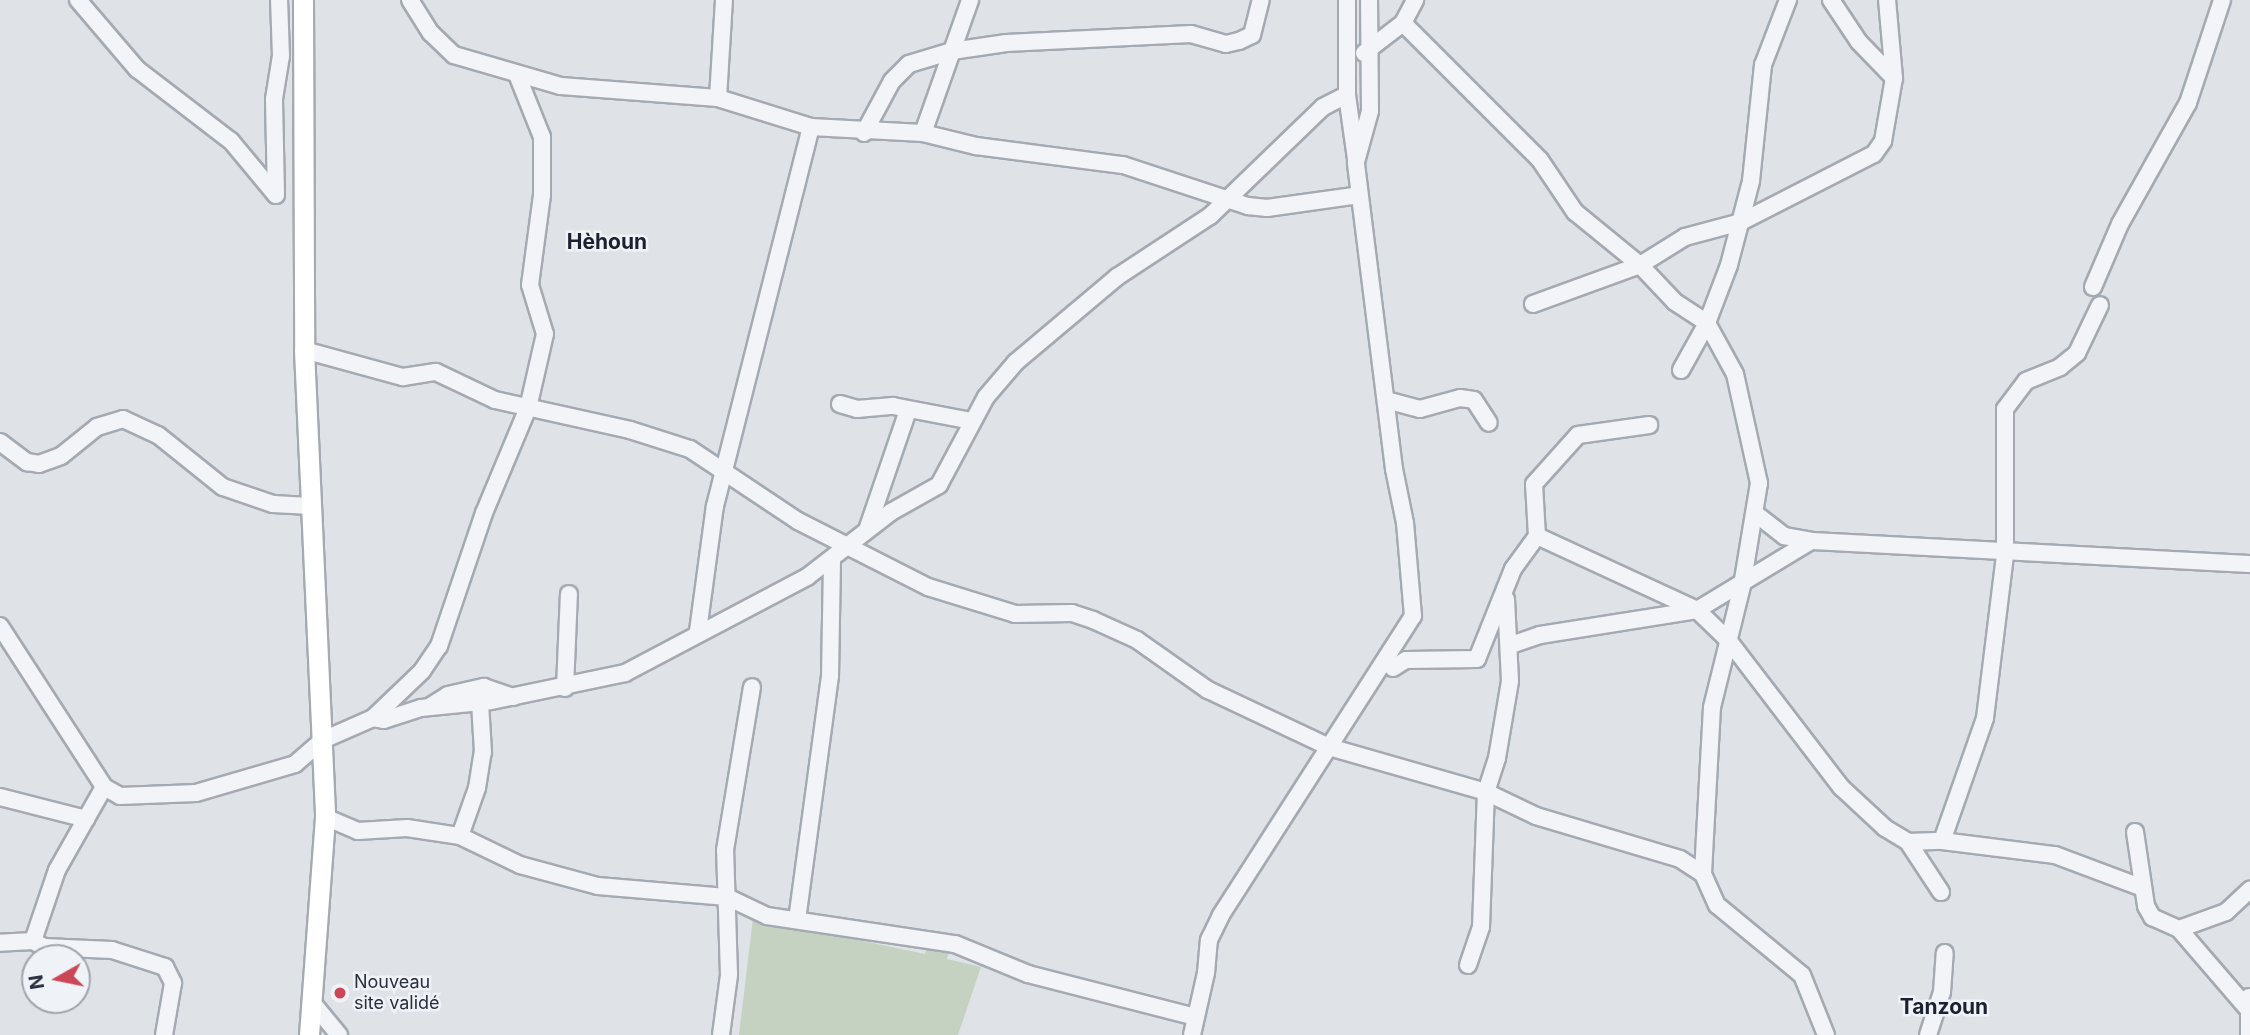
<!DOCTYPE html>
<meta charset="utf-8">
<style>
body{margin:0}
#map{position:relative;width:2250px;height:1035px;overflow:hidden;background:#dfe3e8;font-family:Inter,sans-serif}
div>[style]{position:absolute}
.green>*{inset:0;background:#c5d2c1}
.roads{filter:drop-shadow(2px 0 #a4aab2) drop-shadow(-2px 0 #a4aab2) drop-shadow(0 2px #a4aab2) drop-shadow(0 -2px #a4aab2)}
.minor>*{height:16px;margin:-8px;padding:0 8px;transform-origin:8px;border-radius:8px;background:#f2f4f7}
.major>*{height:19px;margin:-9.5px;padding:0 9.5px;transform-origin:9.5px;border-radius:9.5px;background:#fff}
.dots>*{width:19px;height:19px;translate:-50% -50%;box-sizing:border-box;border:4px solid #eff2f6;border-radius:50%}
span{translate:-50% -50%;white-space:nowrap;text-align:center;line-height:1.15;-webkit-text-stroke:5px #eff2f6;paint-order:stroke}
.poi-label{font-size:18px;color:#28303f}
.left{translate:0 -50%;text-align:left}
.quarter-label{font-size:21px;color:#1b2130;font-weight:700}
.north{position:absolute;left:21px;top:944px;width:70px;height:70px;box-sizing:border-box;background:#eff2f6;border:2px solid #9fa4ad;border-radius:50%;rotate:261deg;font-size:19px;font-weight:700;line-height:28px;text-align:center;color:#28303f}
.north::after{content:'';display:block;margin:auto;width:24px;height:32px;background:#cb4657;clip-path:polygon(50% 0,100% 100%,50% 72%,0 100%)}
</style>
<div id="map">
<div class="green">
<i style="clip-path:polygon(753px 918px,925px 954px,928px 942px,950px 947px,947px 959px,981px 967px,958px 1035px,739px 1035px)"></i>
</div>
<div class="roads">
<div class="minor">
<i style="left:78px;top:0;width:91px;rotate:49.5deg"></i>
<i style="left:137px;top:69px;width:118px;rotate:37.5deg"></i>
<i style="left:231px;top:141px;width:70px;rotate:50.2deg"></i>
<i style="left:410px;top:0;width:39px;rotate:58deg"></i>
<i style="left:431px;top:33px;width:32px;rotate:44deg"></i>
<i style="left:454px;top:55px;width:111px;rotate:16.2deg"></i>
<i style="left:561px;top:86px;width:157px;rotate:4.4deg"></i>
<i style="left:718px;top:98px;width:97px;rotate:17.3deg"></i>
<i style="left:811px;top:127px;width:112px;rotate:3.1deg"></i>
<i style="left:923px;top:133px;width:55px;rotate:13.8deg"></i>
<i style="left:976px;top:146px;width:148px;rotate:7.4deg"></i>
<i style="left:1123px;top:165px;width:132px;rotate:18.2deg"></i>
<i style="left:1248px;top:206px;width:19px;rotate:6deg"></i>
<i style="left:1267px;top:208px;width:93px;rotate:-8deg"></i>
<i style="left:1347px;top:0;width:95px;rotate:90deg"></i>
<i style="left:1347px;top:95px;width:65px;rotate:82deg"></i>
<i style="left:1831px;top:0;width:50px;rotate:56.3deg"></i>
<i style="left:1859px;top:42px;width:50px;rotate:45.8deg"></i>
<i style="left:1403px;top:23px;width:194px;rotate:45deg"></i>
<i style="left:1540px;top:160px;width:63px;rotate:56.1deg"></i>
<i style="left:1575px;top:212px;width:84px;rotate:39.2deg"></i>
<i style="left:1640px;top:265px;width:51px;rotate:46.6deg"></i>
<i style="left:1675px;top:302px;width:38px;rotate:33deg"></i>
<i style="left:1707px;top:323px;width:58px;rotate:61.2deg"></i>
<i style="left:1735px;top:374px;width:112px;rotate:77.6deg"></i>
<i style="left:1759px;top:483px;width:104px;rotate:99.4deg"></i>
<i style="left:1742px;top:586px;width:125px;rotate:103.9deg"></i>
<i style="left:1712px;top:707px;width:167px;rotate:93.1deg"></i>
<i style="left:1703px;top:874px;width:34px;rotate:66deg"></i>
<i style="left:1717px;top:905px;width:110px;rotate:39.5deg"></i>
<i style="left:1802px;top:975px;width:65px;rotate:68.2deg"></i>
<i style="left:1364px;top:53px;width:49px;rotate:-37.6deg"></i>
<i style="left:1403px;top:23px;width:26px;rotate:-62deg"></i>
<i style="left:718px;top:98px;width:98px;rotate:-86.5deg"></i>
<i style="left:864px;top:133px;width:59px;rotate:-61.7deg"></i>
<i style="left:892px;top:81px;width:24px;rotate:-45deg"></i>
<i style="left:909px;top:64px;width:45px;rotate:-16.8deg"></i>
<i style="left:952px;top:51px;width:55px;rotate:-8.4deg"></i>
<i style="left:1006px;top:43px;width:185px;rotate:-2.8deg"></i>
<i style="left:1191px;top:34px;width:36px;rotate:16deg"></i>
<i style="left:1226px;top:44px;width:13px;rotate:-13deg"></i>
<i style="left:1239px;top:41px;width:14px;rotate:-25deg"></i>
<i style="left:1252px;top:35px;width:36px;rotate:-76deg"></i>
<i style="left:923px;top:133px;width:141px;rotate:-70.5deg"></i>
<i style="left:276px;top:195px;width:96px;rotate:-91.2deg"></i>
<i style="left:274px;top:99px;width:44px;rotate:-80.8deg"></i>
<i style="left:281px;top:56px;width:56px;rotate:-92deg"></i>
<i style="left:2093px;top:287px;width:69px;rotate:-66.8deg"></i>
<i style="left:2120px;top:224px;width:139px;rotate:-60.7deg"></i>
<i style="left:2188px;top:103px;width:108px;rotate:-71.7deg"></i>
<i style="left:1533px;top:304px;width:114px;rotate:-20deg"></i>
<i style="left:1640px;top:265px;width:53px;rotate:-31.9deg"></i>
<i style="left:1685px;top:237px;width:58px;rotate:-15deg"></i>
<i style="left:1741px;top:222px;width:149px;rotate:-27.1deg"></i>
<i style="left:1874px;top:154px;width:16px;rotate:-55deg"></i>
<i style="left:1883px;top:141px;width:64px;rotate:-80.1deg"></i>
<i style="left:1894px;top:78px;width:78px;rotate:-95.1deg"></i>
<i style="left:304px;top:350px;width:103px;rotate:15.3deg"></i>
<i style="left:403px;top:377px;width:33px;rotate:-9deg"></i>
<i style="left:436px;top:372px;width:65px;rotate:25.4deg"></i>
<i style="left:495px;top:400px;width:138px;rotate:12.5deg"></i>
<i style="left:630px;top:430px;width:63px;rotate:17.6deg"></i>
<i style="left:690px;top:449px;width:130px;rotate:33.7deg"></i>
<i style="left:798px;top:521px;width:146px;rotate:26.9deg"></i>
<i style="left:928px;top:587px;width:91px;rotate:17.2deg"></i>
<i style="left:1015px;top:614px;width:57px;rotate:-1deg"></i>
<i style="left:1072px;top:613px;width:22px;rotate:18deg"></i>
<i style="left:1093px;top:620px;width:48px;rotate:24.4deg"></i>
<i style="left:1137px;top:640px;width:87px;rotate:35.2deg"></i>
<i style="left:1208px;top:690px;width:134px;rotate:25.2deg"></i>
<i style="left:1329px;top:747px;width:163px;rotate:16deg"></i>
<i style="left:1486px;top:792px;width:55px;rotate:25.6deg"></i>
<i style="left:1536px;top:816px;width:150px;rotate:16.6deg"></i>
<i style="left:1680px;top:859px;width:27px;rotate:33deg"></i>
<i style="left:1681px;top:370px;width:54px;rotate:-61deg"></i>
<i style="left:1707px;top:323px;width:62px;rotate:-69.2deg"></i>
<i style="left:1729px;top:265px;width:87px;rotate:-75.3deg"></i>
<i style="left:1751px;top:181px;width:117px;rotate:-84.1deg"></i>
<i style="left:1763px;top:65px;width:70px;rotate:-69deg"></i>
<i style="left:1386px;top:400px;width:35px;rotate:15deg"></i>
<i style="left:1420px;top:409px;width:41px;rotate:-15.4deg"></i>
<i style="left:1460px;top:398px;width:14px;rotate:8deg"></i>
<i style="left:1474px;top:400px;width:27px;rotate:57deg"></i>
<i style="left:840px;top:404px;width:18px;rotate:16deg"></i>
<i style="left:857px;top:409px;width:36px;rotate:-5deg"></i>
<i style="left:893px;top:406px;width:80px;rotate:10.8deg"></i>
<i style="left:0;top:442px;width:34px;rotate:37deg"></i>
<i style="left:27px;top:462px;width:12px;rotate:9deg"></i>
<i style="left:39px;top:464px;width:23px;rotate:-20deg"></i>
<i style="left:61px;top:456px;width:46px;rotate:-38.9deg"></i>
<i style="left:97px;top:427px;width:27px;rotate:-17deg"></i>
<i style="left:123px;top:419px;width:38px;rotate:25deg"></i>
<i style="left:158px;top:435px;width:83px;rotate:38.7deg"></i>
<i style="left:223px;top:487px;width:53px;rotate:18.8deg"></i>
<i style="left:273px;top:504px;width:37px;rotate:3deg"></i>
<i style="left:1756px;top:514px;width:36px;rotate:38deg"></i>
<i style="left:1784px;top:536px;width:27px;rotate:10deg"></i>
<i style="left:867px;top:530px;width:127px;rotate:-71.1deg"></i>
<i style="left:1537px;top:536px;width:176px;rotate:24.8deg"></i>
<i style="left:1697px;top:610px;width:45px;rotate:44.1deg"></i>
<i style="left:1729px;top:641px;width:185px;rotate:52.5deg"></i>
<i style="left:1842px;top:788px;width:59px;rotate:42.9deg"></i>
<i style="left:1885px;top:828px;width:27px;rotate:31deg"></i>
<i style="left:1908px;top:842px;width:34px;rotate:-2deg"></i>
<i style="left:1942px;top:841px;width:114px;rotate:7.1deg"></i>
<i style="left:2055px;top:855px;width:94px;rotate:20.6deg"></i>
<i style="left:0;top:626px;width:192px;rotate:57.1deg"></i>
<i style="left:104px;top:787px;width:95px;rotate:119.5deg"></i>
<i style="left:57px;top:870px;width:75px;rotate:108.7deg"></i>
<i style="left:33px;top:941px;width:33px;rotate:177deg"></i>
<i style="left:698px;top:631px;width:126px;rotate:-82.3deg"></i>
<i style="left:715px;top:506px;width:391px;rotate:-75.8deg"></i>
<i style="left:1511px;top:645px;width:31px;rotate:-19deg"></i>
<i style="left:1540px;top:635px;width:159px;rotate:-9deg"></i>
<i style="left:1697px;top:610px;width:133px;rotate:-31.2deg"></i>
<i style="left:1811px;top:541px;width:440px;rotate:3deg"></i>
<i style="left:1393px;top:668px;width:15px;rotate:-32deg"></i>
<i style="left:1406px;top:660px;width:71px;rotate:-0.8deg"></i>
<i style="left:1477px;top:659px;width:97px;rotate:-68.2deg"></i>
<i style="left:1513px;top:569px;width:41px;rotate:-54deg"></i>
<i style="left:1537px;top:536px;width:52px;rotate:-93.3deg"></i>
<i style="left:1534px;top:484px;width:66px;rotate:-48.1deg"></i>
<i style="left:1578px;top:435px;width:72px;rotate:-8deg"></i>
<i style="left:565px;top:688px;width:94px;rotate:-87.6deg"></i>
<i style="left:429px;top:707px;width:22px;rotate:-32deg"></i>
<i style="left:448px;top:695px;width:37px;rotate:-13deg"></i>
<i style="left:484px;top:687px;width:31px;rotate:19deg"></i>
<i style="left:373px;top:718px;width:68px;rotate:-43.8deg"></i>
<i style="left:422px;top:671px;width:30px;rotate:-56deg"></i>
<i style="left:439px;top:646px;width:140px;rotate:-71.3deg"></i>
<i style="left:484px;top:513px;width:114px;rotate:-67.3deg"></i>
<i style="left:528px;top:408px;width:76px;rotate:-77.1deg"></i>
<i style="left:545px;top:334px;width:51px;rotate:-107deg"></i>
<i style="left:530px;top:285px;width:91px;rotate:-82.4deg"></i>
<i style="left:542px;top:195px;width:58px;rotate:-90deg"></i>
<i style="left:542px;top:137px;width:65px;rotate:-111.8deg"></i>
<i style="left:104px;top:787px;width:18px;rotate:29deg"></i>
<i style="left:120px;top:796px;width:76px;rotate:-2.3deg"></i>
<i style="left:196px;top:793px;width:103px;rotate:-16.3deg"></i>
<i style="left:295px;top:764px;width:37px;rotate:-41deg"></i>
<i style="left:323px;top:740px;width:55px;rotate:-23.7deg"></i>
<i style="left:373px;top:718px;width:11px;rotate:10deg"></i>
<i style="left:384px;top:720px;width:39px;rotate:-18deg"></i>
<i style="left:421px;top:708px;width:70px;rotate:-5.7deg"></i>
<i style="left:491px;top:701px;width:137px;rotate:-11.8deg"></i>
<i style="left:625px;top:673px;width:206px;rotate:-27.8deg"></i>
<i style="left:807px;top:577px;width:106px;rotate:-37.7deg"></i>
<i style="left:891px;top:512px;width:55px;rotate:-29.4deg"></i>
<i style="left:939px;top:485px;width:100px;rotate:-61.9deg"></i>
<i style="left:986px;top:397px;width:46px;rotate:-49.4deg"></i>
<i style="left:1016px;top:362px;width:132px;rotate:-40.1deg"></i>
<i style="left:1117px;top:277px;width:111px;rotate:-33.3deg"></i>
<i style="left:1210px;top:216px;width:157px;rotate:-44deg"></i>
<i style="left:1323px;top:107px;width:27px;rotate:-27deg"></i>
<i style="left:0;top:797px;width:89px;rotate:14.3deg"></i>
<i style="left:325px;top:817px;width:36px;rotate:23deg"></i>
<i style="left:358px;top:831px;width:49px;rotate:-3.5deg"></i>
<i style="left:407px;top:828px;width:54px;rotate:8.6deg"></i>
<i style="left:460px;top:836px;width:67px;rotate:25.8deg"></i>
<i style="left:520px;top:865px;width:81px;rotate:15.1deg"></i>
<i style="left:598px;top:886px;width:129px;rotate:4.9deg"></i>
<i style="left:727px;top:897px;width:44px;rotate:25.4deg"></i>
<i style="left:767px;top:916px;width:190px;rotate:8.5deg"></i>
<i style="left:955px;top:944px;width:79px;rotate:22.3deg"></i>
<i style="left:1028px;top:974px;width:173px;rotate:14.4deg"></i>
<i style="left:2135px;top:832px;width:75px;rotate:81.5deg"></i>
<i style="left:2146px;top:906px;width:13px;rotate:61deg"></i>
<i style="left:2152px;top:917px;width:30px;rotate:24deg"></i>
<i style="left:2179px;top:929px;width:103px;rotate:49.3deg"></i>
<i style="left:460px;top:836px;width:51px;rotate:-70.5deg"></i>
<i style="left:477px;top:788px;width:36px;rotate:-81deg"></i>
<i style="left:483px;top:752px;width:49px;rotate:-93.5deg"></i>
<i style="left:1942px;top:841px;width:130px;rotate:-70.7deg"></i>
<i style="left:1985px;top:718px;width:164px;rotate:-83deg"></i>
<i style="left:2005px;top:555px;width:146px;rotate:-90deg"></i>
<i style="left:2005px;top:409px;width:35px;rotate:-53deg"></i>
<i style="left:2026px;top:381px;width:37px;rotate:-22deg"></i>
<i style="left:2060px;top:367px;width:22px;rotate:-39deg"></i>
<i style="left:2077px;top:353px;width:53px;rotate:-64.4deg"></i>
<i style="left:1908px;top:842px;width:60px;rotate:56.6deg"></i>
<i style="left:797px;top:920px;width:246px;rotate:-82.3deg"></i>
<i style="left:830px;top:676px;width:117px;rotate:-89deg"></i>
<i style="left:2179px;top:929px;width:50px;rotate:-19.9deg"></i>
<i style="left:2226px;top:912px;width:33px;rotate:-43deg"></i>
<i style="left:33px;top:941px;width:13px;rotate:29deg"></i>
<i style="left:44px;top:947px;width:68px;rotate:2.5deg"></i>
<i style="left:112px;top:950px;width:56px;rotate:17.8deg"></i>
<i style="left:165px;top:967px;width:18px;rotate:63deg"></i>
<i style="left:173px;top:983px;width:53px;rotate:99.8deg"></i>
<i style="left:1468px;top:965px;width:40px;rotate:-71.1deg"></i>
<i style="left:1481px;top:927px;width:135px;rotate:-87.9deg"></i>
<i style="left:1486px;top:792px;width:36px;rotate:-72deg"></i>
<i style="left:1497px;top:758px;width:78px;rotate:-80.4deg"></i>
<i style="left:1510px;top:681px;width:82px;rotate:-92.8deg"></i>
<i style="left:311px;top:1001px;width:44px;rotate:50.5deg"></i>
<i style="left:721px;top:1035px;width:61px;rotate:-82.4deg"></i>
<i style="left:729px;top:975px;width:125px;rotate:-91.8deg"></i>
<i style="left:725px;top:850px;width:165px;rotate:-80.6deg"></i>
<i style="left:1192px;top:1035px;width:64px;rotate:-77.3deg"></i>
<i style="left:1206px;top:973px;width:33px;rotate:-85deg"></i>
<i style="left:1209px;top:940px;width:28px;rotate:-64deg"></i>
<i style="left:1221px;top:915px;width:355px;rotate:-57.3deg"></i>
<i style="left:1413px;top:616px;width:93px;rotate:-94.9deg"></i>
<i style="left:1405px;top:523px;width:55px;rotate:-101.5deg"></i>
<i style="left:1394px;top:469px;width:309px;rotate:-97.1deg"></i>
<i style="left:1356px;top:162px;width:53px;rotate:-74.6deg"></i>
<i style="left:1370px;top:111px;width:111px;rotate:-90.5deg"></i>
<i style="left:1928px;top:1035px;width:45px;rotate:-72deg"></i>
<i style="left:1942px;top:992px;width:39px;rotate:-86deg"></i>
<i style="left:2249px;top:1035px;width:38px;rotate:-90deg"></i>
</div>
<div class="major">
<i style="left:303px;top:0;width:350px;rotate:89.8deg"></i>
<i style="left:304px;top:350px;width:467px;rotate:87.4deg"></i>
<i style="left:325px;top:817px;width:219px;rotate:94.2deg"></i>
</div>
</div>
<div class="dots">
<i style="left:340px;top:993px;background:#cb4657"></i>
</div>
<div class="poi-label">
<span class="left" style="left:354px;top:993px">Nouveau<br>site validé</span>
</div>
<div class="quarter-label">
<span style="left:607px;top:242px">Hèhoun</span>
<span style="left:1944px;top:1007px">Tanzoun</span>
</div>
<div class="north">N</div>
</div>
